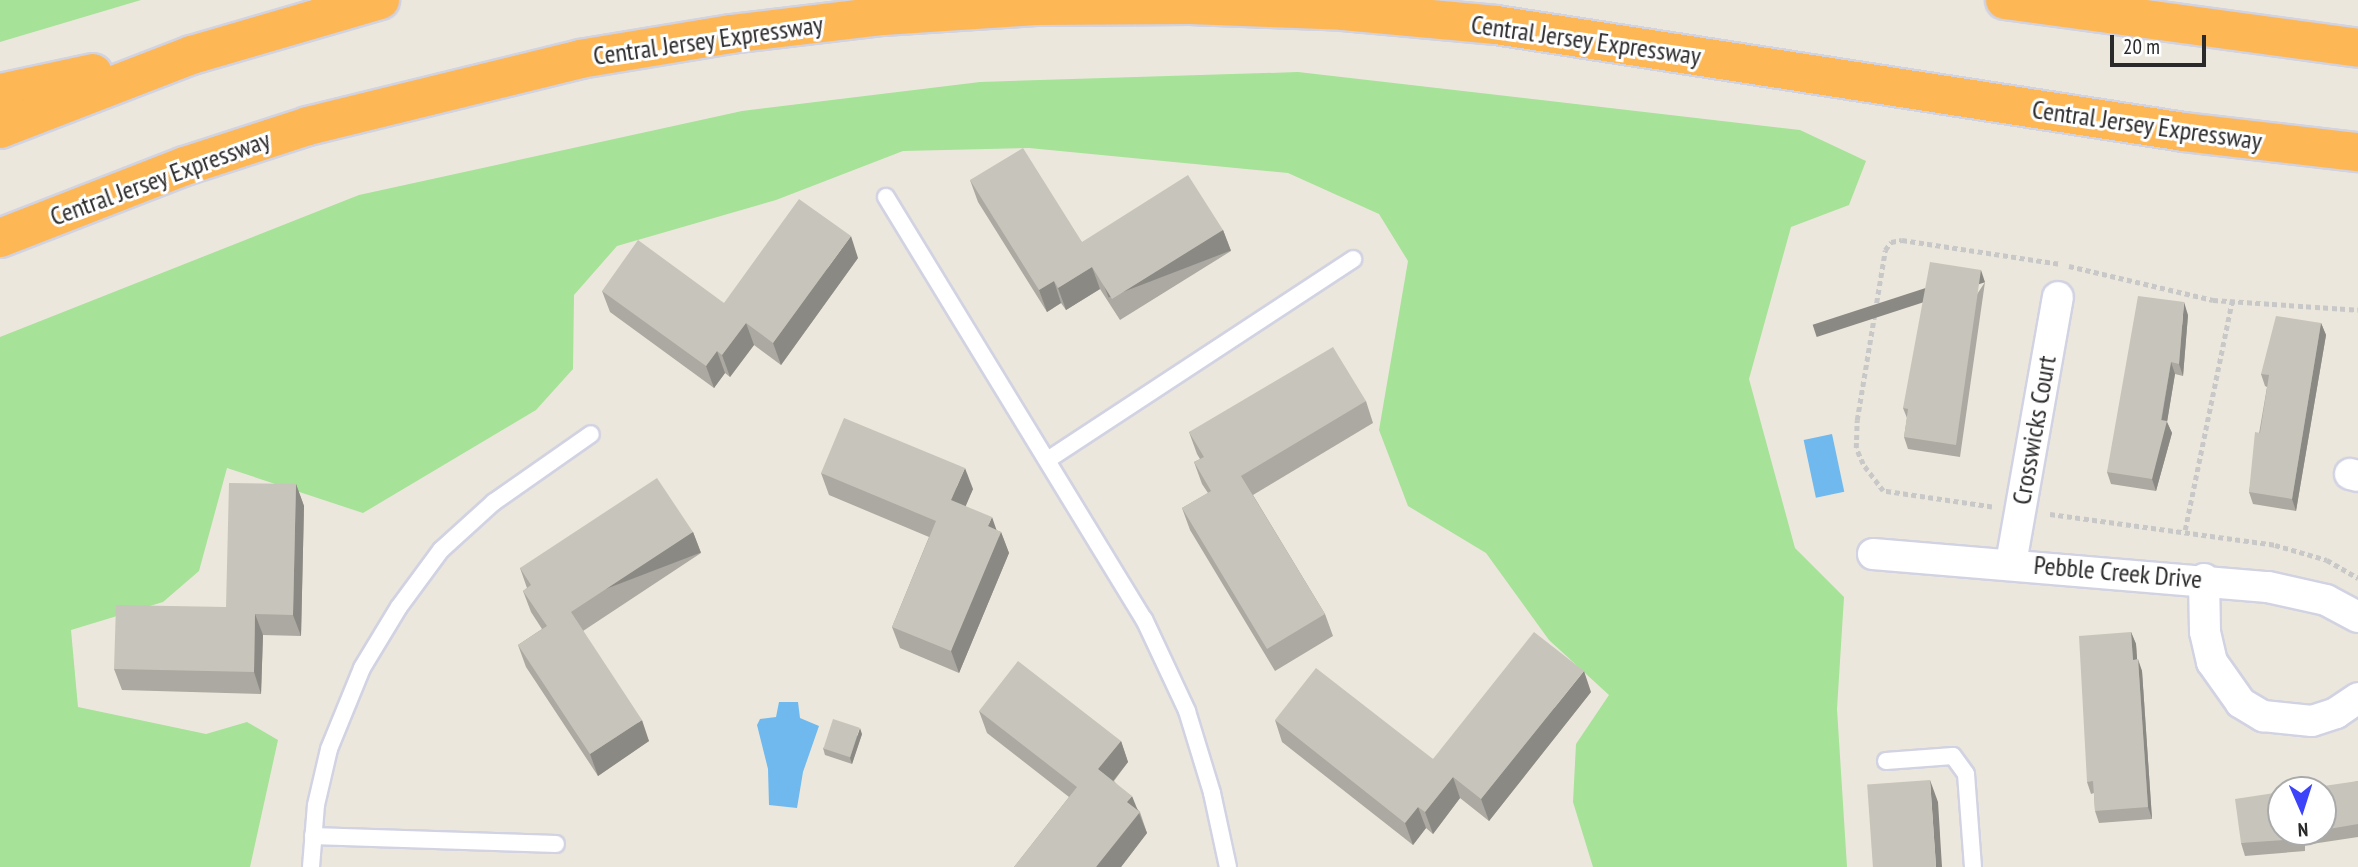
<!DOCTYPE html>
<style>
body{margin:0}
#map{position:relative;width:2358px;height:867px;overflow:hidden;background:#ece7dc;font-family:"PT Sans Narrow",sans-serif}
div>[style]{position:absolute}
.green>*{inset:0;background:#a6e298}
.water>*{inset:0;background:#6fb9ee;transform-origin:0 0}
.path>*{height:4.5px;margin-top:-2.25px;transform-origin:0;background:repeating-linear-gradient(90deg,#c8c8c8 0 5px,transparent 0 8.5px)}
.roads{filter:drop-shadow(2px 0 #d1d2e2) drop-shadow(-2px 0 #d1d2e2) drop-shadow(0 2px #d1d2e2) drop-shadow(0 -2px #d1d2e2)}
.service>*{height:16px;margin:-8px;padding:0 8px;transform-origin:8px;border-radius:8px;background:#fff}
.minor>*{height:30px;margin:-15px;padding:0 15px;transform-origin:15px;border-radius:15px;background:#fff}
.motorway>*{height:38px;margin:-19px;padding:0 19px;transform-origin:19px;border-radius:19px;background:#fdb755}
.wall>*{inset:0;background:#aba9a1}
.shaded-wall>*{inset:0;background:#8b8983;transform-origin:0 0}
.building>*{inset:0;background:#c7c4bb;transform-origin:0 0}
span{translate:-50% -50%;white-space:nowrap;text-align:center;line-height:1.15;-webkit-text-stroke:6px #fff;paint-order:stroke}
.street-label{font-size:26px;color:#2a2a2a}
.north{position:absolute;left:2267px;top:776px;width:70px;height:70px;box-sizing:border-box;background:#fff;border:2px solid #aaa;border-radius:50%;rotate:177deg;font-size:19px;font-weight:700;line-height:28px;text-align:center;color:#2a2a2a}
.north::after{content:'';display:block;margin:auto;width:24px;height:32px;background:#3c43f9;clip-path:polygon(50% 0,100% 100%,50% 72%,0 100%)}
.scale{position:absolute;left:2110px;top:35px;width:96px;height:32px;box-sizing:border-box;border:4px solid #2a2a2a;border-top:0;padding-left:9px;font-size:21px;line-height:24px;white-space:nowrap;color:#2a2a2a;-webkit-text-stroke:5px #fff;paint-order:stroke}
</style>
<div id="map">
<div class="green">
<i style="clip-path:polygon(0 0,141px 0,0 42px)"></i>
<i style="clip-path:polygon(1298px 72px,1800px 130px,1866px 161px,1849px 205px,1791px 227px,1749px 379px,1795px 548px,1844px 597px,1837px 709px,1847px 867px,1593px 867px,1573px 802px,1576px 744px,1609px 695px,1549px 640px,1486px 553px,1408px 506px,1379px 430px,1408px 261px,1379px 214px,1288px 173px,1029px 148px,903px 151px,776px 200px,617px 246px,574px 295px,573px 369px,536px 410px,363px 513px,227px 468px,199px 571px,163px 602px,71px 630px,78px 707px,206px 734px,247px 722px,278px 740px,250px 867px,0 867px,0 337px,359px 195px,742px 111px,980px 82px)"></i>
</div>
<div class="water">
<i style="left:1832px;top:434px;width:59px;height:29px;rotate:78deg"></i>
<i style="clip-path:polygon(779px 702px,798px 702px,800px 718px,819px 726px,803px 772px,797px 808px,769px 805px,768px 769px,757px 725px,760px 719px,776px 717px)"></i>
</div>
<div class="path">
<i style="left:2069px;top:266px;width:148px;rotate:13.3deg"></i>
<i style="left:2213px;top:300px;width:145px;rotate:3.9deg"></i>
<i style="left:1992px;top:507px;width:110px;rotate:-171.6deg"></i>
<i style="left:1883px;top:491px;width:34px;rotate:-127deg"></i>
<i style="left:1863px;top:464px;width:17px;rotate:-114deg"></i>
<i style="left:1856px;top:448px;width:28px;rotate:-88deg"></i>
<i style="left:1857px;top:420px;width:172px;rotate:-80.6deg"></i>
<i style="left:1885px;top:250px;width:10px;rotate:-53deg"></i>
<i style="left:1891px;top:242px;width:11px;rotate:-10deg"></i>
<i style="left:1902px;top:240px;width:161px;rotate:8.6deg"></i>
<i style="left:2050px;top:514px;width:227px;rotate:7.8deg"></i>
<i style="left:2275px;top:545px;width:54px;rotate:16.1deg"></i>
<i style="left:2327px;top:560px;width:36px;rotate:30deg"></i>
<i style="left:2185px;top:530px;width:234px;rotate:-78.4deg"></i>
</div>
<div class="roads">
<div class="service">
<i style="left:886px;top:197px;width:495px;rotate:58.6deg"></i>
<i style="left:1144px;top:619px;width:102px;rotate:64.9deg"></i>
<i style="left:1187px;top:711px;width:86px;rotate:73deg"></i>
<i style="left:1212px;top:793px;width:76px;rotate:77.8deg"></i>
<i style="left:1049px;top:459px;width:364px;rotate:-33.3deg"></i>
<i style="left:1886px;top:761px;width:67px;rotate:-4.3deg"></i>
<i style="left:1953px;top:756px;width:22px;rotate:54deg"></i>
<i style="left:1966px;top:774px;width:93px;rotate:85.7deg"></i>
<i style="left:313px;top:836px;width:243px;rotate:1.9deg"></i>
<i style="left:311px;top:867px;width:62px;rotate:-85.4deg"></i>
<i style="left:316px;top:805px;width:57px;rotate:-76.9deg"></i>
<i style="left:329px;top:749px;width:87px;rotate:-67.8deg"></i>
<i style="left:362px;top:668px;width:71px;rotate:-58.8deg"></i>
<i style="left:399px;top:607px;width:71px;rotate:-53.6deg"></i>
<i style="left:441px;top:550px;width:72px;rotate:-42.2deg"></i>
<i style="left:494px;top:502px;width:118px;rotate:-35deg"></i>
</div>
<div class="minor">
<i style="left:2350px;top:474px;width:8px;rotate:14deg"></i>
<i style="left:1873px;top:554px;width:396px;rotate:4.8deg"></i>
<i style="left:2268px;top:587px;width:59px;rotate:12.6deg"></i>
<i style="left:2326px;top:600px;width:36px;rotate:28deg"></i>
<i style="left:2011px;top:563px;width:270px;rotate:-80deg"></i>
<i style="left:2204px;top:579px;width:53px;rotate:88.9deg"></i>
<i style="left:2205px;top:632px;width:31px;rotate:77deg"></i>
<i style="left:2212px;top:662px;width:50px;rotate:54.7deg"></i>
<i style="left:2241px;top:703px;width:26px;rotate:31deg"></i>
<i style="left:2263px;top:716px;width:49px;rotate:5.8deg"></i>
<i style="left:2312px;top:721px;width:25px;rotate:-18deg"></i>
<i style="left:2336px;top:713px;width:27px;rotate:-34deg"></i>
</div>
<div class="motorway">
<i style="left:2005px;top:0;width:356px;rotate:7.7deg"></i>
<i style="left:0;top:93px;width:95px;rotate:-12.1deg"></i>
<i style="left:0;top:129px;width:206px;rotate:-21.1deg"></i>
<i style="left:192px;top:55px;width:196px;rotate:-16.3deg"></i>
<i style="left:0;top:238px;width:199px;rotate:-21.3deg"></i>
<i style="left:185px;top:166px;width:129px;rotate:-18deg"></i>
<i style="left:308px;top:126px;width:280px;rotate:-13.8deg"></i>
<i style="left:580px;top:59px;width:153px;rotate:-9.4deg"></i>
<i style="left:731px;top:34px;width:153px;rotate:-6.8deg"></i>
<i style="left:883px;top:16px;width:153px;rotate:-3.7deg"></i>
<i style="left:1036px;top:6px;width:154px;rotate:-0.4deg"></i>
<i style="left:1190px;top:5px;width:153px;rotate:2.2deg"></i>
<i style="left:1343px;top:11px;width:154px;rotate:5.2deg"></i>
<i style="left:1496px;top:25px;width:696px;rotate:8.84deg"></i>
<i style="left:2184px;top:132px;width:175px;rotate:6.6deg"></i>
</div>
</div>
<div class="wall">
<i style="clip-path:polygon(970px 180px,1082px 242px,1223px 230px,1231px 251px,1120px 320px,1100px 289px,1066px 310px,1061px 303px,1047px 312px,978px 202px)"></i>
<i style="clip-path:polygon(858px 258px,781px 365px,754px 345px,730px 377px,725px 373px,714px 388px,610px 312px,602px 291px,724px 303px)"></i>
<i style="clip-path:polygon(1985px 282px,1960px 457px,1908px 449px,1904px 437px,1907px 418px,1903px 408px)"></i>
<i style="clip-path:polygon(2188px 315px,2183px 376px,2175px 374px,2167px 422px,2172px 433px,2156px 491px,2111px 484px,2107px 472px)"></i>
<i style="clip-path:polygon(2321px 323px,2326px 335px,2296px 511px,2253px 504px,2249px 492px,2267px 387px,2265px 386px,2261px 374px)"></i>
<i style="clip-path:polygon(1366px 401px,1373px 423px,1253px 495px,1325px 614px,1333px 636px,1275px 671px,1190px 530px,1182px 508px,1208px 493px,1202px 484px,1194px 462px,1200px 459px,1197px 454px,1189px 432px)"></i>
<i style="clip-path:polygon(821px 473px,973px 489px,965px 506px,996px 530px,1001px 532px,1009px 553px,959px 673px,900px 648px,892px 627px,929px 537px,829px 495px)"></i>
<i style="clip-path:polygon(296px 484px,304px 506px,301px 636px,263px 635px,261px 694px,122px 690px,114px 669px,226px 607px)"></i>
<i style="clip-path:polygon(693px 532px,701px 553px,583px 631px,649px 741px,598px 776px,526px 667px,518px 645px,542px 629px,531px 612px,523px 591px,527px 588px,520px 568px)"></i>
<i style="clip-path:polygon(2131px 632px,2136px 644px,2137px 660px,2142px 671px,2152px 819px,2099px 823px,2095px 811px,2094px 793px,2091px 794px,2087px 782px)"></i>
<i style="clip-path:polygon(1591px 692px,1489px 821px,1460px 798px,1433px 834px,1426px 828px,1413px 845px,1282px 742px,1275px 720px,1433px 759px)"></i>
<i style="clip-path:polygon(979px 711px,1121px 741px,1128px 762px,1114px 781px,1140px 812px,1147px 833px,1121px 867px,1014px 867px,1069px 797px,987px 733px)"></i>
<i style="clip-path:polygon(862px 734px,852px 764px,825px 755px,823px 748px)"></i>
<i style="clip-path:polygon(2358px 781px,2358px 837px,2305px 845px,2305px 851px,2245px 856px,2241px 843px,2281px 832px,2323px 832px,2323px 790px)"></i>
</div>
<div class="shaded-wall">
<i style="left:1223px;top:230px;width:22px;height:131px;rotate:69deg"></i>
<i style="clip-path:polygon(851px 236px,858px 258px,781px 365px,773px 343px)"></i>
<i style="clip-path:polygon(1092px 267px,1100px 289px,1066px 310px,1058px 288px)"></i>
<i style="left:1981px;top:270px;width:13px;height:177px;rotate:72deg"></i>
<i style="clip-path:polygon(1054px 281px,1061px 303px,1047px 312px,1039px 290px)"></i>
<i style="clip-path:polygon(2184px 302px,2188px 315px,2183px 376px,2179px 364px)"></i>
<i style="clip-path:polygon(746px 323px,754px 345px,730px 377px,722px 355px)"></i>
<i style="clip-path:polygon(2321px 323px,2326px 335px,2296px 511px,2292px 499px)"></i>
<i style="clip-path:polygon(717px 351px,725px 373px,714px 388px,706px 366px)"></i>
<i style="clip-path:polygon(2171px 362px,2175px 374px,2167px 422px,2172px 433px,2156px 491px,2152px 479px)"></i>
<i style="clip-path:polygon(965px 468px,973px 489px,959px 522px,951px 500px)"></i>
<i style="clip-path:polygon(296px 484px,304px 506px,301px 636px,293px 615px)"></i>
<i style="clip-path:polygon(992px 517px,999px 537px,1001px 532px,1009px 553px,959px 673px,951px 651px,988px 526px)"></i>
<i style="left:693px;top:532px;width:22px;height:146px;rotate:69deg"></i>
<i style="clip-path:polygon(255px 614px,263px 635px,261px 694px,254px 672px)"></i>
<i style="clip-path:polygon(2131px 632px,2136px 644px,2138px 672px,2133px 660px)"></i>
<i style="clip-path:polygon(2138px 659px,2142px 671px,2152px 819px,2148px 807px)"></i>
<i style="clip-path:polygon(1584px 671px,1591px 692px,1489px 821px,1481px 799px)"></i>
<i style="clip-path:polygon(642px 720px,649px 741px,598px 776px,590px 754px)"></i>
<i style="clip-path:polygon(860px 728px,862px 734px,852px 764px,850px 758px)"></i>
<i style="clip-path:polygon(1121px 741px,1128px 762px,1106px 790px,1098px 769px)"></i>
<i style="clip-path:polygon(1453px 777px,1460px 798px,1433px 834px,1425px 812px)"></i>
<i style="clip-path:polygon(1930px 780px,1938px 802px,1942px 867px,1936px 867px)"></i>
<i style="clip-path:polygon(1132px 796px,1147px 833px,1121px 867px,1096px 867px,1127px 802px)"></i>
<i style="clip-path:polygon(1418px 807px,1426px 828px,1413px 845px,1405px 823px)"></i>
</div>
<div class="building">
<i style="clip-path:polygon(1023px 148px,1082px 242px,1188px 175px,1223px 230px,1112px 299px,1092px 267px,1058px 288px,1054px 281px,1039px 290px,970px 180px)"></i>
<i style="clip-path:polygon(799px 199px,851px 236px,773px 343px,746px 323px,722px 355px,717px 351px,706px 366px,602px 291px,638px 240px,724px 303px)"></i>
<i style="clip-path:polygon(1930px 262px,1981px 270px,1956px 445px,1904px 437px,1908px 409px,1903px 408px)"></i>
<i style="clip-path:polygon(2138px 296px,2184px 302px,2179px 364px,2171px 362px,2161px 420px,2167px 421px,2152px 479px,2107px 472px)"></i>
<i style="clip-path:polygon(2276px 316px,2321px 323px,2292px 499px,2249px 492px,2255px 432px,2260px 433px,2269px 375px,2261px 374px)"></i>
<i style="clip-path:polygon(1333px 347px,1366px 401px,1241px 476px,1325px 614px,1267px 649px,1182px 508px,1211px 491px,1194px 462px,1204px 457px,1189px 432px)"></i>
<i style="clip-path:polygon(844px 418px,965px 468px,951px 500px,992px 517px,988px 526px,1001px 532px,951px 651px,892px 627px,936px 521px,821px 473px)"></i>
<i style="clip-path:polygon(657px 478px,693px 532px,571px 612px,642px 720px,590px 754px,518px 645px,547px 626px,523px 591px,531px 585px,520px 568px)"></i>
<i style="clip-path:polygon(229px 483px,296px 484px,293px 615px,255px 614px,254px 672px,114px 669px,116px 605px,226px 607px)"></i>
<i style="clip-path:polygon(1534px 632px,1584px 671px,1481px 799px,1453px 777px,1425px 812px,1418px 807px,1405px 823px,1275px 720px,1316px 668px,1433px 759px)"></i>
<i style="clip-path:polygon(2131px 632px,2133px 660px,2138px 659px,2148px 807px,2095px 811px,2093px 781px,2087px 782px,2079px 636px)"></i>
<i style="clip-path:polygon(1018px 661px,1121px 741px,1098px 769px,1132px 796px,1127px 802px,1140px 812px,1096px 867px,1014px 867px,1077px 787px,979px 711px)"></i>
<i style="left:833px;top:719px;width:28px;height:31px;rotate:18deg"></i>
<i style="left:1930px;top:780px;width:87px;height:63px;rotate:86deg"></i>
<i style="clip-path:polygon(2358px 781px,2358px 824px,2323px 830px,2323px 790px,2296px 790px)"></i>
<i style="clip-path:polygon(2281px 792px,2281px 832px,2306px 832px,2300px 833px,2301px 839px,2241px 843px,2235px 799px)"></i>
</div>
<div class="street-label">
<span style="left:708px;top:40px;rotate:-8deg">Central Jersey Expressway</span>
<span style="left:1586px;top:40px;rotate:8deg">Central Jersey Expressway</span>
<span style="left:2147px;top:125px;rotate:8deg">Central Jersey Expressway</span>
<span style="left:160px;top:178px;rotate:-20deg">Central Jersey Expressway</span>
<span style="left:2034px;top:430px;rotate:-80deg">Crosswicks Court</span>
<span style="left:2118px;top:572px;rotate:5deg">Pebble Creek Drive</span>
</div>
<div class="north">N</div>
<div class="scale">20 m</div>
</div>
